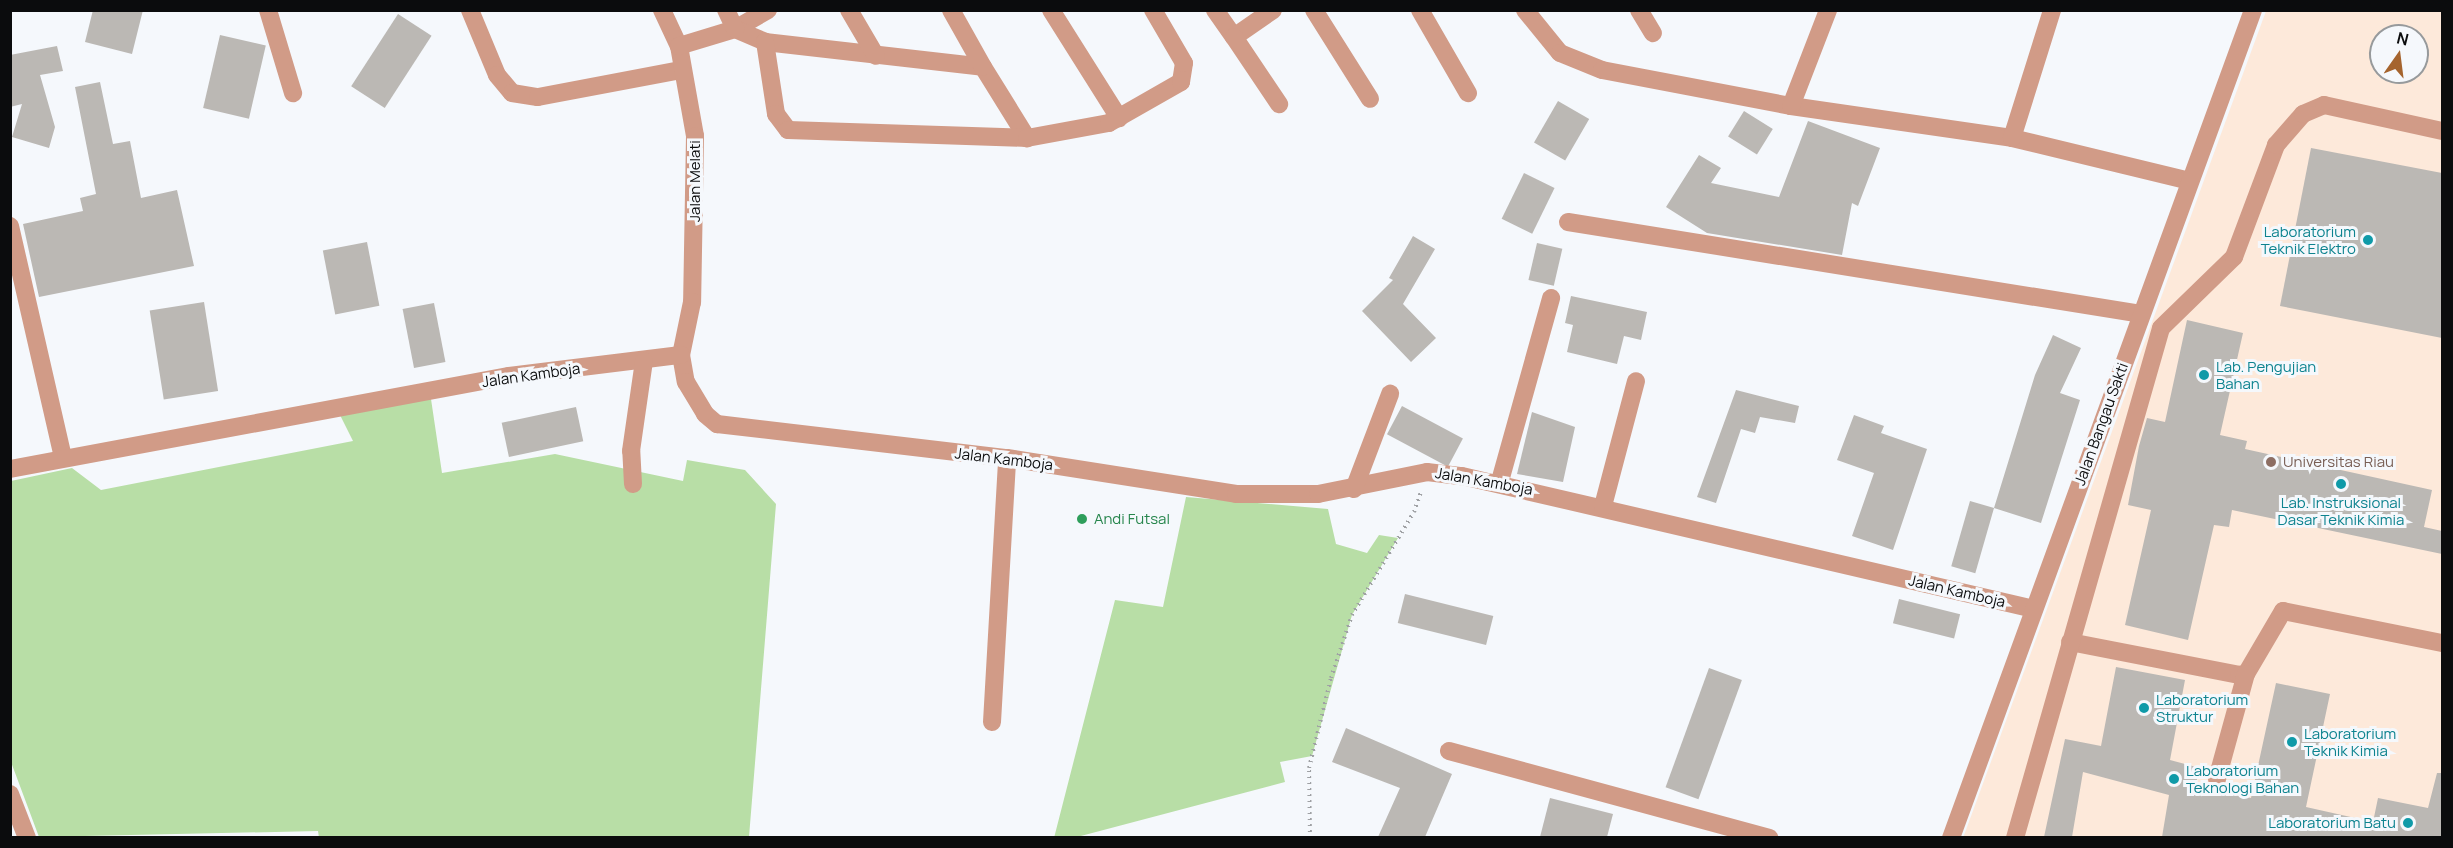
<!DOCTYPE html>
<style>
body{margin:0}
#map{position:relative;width:2453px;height:848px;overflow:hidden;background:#f5f8fc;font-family:Manrope,sans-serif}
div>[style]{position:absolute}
.education>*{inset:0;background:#fde9da}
.green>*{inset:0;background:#b8dea6}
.building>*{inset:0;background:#bbb8b4;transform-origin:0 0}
.path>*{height:4px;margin-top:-2px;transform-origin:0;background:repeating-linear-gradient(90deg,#9fa1a4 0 1.5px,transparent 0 6px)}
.minor>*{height:18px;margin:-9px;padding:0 9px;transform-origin:9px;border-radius:9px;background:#d19b87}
.dots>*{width:16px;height:16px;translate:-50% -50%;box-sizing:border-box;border:3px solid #f5f8fc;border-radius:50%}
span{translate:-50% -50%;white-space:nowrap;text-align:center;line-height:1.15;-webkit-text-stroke:6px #f5f8fc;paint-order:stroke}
.street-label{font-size:15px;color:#0b0c0d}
.culture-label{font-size:15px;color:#0d838f}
.right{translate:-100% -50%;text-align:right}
.left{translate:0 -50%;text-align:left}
.education-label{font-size:15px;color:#785e54}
.leisure-label{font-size:15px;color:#27864d}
.frame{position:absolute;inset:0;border:12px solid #0b0c0d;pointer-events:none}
.north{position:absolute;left:2369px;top:24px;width:60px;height:60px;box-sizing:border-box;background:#f5f8fc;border:2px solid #979a9c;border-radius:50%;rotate:14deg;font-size:16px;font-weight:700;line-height:24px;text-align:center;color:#0b0c0d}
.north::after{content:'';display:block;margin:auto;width:21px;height:27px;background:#a5642e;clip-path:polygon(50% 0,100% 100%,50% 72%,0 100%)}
</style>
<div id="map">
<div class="education">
<i style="clip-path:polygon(evenodd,2266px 11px,2442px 11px,2442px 837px,1963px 838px,2266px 11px,2381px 36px,2417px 36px,2417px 72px,2381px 72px,2381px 36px)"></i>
</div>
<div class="green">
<i style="clip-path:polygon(431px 399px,442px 473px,555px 454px,683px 481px,687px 460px,745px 470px,776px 504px,749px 837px,319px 838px,318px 831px,39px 837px,11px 762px,11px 481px,72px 468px,101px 490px,353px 441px,339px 413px)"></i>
<i style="clip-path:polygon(1186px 497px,1328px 509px,1336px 544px,1367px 553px,1379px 535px,1398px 538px,1352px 615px,1312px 756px,1280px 762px,1285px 782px,1077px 837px,1054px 838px,1115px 600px,1163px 607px)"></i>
</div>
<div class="building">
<i style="clip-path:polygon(93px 10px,143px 10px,132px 54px,85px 42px)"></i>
<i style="left:398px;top:14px;width:40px;height:86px;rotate:33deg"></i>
<i style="left:220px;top:35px;width:47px;height:75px;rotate:13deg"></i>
<i style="clip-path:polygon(57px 46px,63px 71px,40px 75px,55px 127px,49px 148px,12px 137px,22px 104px,10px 107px,10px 55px)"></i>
<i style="clip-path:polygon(100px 82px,113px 144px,130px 141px,141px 198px,177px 190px,194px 266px,39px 297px,23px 224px,83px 211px,80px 198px,96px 194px,75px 87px)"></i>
<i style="left:1558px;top:101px;width:36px;height:48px;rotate:30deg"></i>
<i style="left:1744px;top:111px;width:34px;height:30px;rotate:32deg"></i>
<i style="clip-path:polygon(1808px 121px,1880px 148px,1858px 206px,1852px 203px,1842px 255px,1707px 233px,1666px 207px,1699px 155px,1721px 168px,1711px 183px,1779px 197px)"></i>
<i style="clip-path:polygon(2311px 148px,2442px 173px,2442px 338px,2280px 306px)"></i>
<i style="left:1524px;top:173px;width:34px;height:51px;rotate:26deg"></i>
<i style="clip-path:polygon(1413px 236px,1435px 249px,1403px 304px,1436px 338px,1411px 362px,1362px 311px,1393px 280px,1389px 278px)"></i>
<i style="left:367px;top:242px;width:65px;height:45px;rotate:79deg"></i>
<i style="left:1537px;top:243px;width:26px;height:38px;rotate:13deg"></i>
<i style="clip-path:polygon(1571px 296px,1647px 312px,1641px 340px,1624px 336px,1617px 364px,1567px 352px,1573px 325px,1565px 323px)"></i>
<i style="left:204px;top:302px;width:90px;height:55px;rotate:81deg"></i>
<i style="left:434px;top:303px;width:60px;height:32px;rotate:79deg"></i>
<i style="clip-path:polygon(2187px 320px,2243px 333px,2220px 435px,2247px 441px,2245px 449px,2432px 490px,2424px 527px,2442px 531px,2442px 554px,2232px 510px,2229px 527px,2214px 525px,2188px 640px,2125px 625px,2151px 510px,2128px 505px,2139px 446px,2147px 418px,2165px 422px)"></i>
<i style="clip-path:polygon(2053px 335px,2081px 348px,2060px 393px,2080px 400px,2041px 523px,1994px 508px,2035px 375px)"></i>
<i style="clip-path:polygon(1736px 390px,1799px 406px,1795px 423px,1760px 417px,1755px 433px,1741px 429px,1716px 503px,1697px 497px)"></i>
<i style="left:1402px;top:406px;width:69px;height:32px;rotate:28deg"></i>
<i style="left:576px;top:407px;width:35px;height:76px;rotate:78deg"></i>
<i style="clip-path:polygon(1532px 412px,1575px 427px,1563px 482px,1517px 474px)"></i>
<i style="clip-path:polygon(1854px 415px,1884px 426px,1881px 433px,1927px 449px,1893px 550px,1852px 536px,1874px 473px,1837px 460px)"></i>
<i style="left:1970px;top:501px;width:25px;height:68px;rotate:16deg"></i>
<i style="left:1405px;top:594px;width:91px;height:30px;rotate:14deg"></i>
<i style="left:1899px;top:599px;width:63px;height:25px;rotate:14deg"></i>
<i style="clip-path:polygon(2116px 667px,2185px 680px,2170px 760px,2200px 768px,2195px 787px,2251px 798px,2276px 683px,2330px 694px,2306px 807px,2373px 822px,2378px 798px,2428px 808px,2437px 773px,2442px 773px,2442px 837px,2162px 837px,2169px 795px,2083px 772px,2072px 837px,2044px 837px,2065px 739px,2101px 746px)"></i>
<i style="left:1709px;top:668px;width:35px;height:127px;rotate:20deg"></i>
<i style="clip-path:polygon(1346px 728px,1452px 774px,1425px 837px,1378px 837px,1400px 788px,1332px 762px)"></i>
<i style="clip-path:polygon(1550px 798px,1613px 814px,1607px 837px,1540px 837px)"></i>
</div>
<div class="path">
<i style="left:1310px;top:838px;width:70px;rotate:-90.8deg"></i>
<i style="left:1309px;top:768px;width:93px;rotate:-76.3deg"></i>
<i style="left:1331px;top:678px;width:66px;rotate:-71.6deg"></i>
<i style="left:1352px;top:615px;width:120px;rotate:-59deg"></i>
<i style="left:1414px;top:512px;width:21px;rotate:-71deg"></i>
</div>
<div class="minor">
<i style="left:268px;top:10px;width:87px;rotate:73.2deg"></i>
<i style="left:470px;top:10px;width:70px;rotate:67.4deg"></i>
<i style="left:497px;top:75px;width:23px;rotate:50deg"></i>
<i style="left:512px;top:93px;width:26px;rotate:9deg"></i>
<i style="left:538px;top:97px;width:146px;rotate:-10.7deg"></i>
<i style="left:662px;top:10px;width:40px;rotate:65deg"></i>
<i style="left:679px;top:46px;width:91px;rotate:79.9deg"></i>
<i style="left:695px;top:136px;width:166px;rotate:91deg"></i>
<i style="left:692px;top:302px;width:54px;rotate:101.7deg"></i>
<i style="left:681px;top:355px;width:27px;rotate:80deg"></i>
<i style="left:686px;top:382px;width:37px;rotate:59deg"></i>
<i style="left:705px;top:414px;width:16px;rotate:40deg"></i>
<i style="left:717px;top:424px;width:292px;rotate:6.7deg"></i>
<i style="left:1007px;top:458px;width:232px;rotate:8.9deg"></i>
<i style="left:1236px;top:494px;width:82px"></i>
<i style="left:1318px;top:494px;width:111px;rotate:-11.4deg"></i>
<i style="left:1427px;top:472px;width:35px;rotate:7deg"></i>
<i style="left:1462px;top:476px;width:587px;rotate:13.09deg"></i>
<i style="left:768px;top:10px;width:38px;rotate:150deg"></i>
<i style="left:735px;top:29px;width:33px;rotate:23deg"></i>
<i style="left:765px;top:42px;width:219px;rotate:6.5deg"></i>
<i style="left:983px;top:67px;width:84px;rotate:58.2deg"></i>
<i style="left:849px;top:10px;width:53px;rotate:59.6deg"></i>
<i style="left:951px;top:10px;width:65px;rotate:60.7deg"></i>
<i style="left:1051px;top:10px;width:128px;rotate:57.8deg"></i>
<i style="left:1215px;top:10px;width:33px;rotate:55deg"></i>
<i style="left:1273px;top:10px;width:47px;rotate:145.3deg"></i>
<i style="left:1234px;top:37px;width:81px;rotate:56.1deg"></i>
<i style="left:1314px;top:10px;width:105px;rotate:57.8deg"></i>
<i style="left:1420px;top:10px;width:96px;rotate:60deg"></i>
<i style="left:1525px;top:10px;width:55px;rotate:50.9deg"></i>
<i style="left:1560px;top:53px;width:45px;rotate:22deg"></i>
<i style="left:1602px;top:70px;width:192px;rotate:10.8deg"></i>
<i style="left:1791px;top:106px;width:223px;rotate:8.2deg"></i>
<i style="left:2012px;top:138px;width:183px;rotate:13.6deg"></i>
<i style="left:1639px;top:10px;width:27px;rotate:59deg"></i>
<i style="left:765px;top:42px;width:73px;rotate:81.3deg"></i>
<i style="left:776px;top:114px;width:20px;rotate:53deg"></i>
<i style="left:788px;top:130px;width:239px;rotate:1.9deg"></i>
<i style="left:1027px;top:138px;width:83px;rotate:-10.4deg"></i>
<i style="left:1109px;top:123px;width:83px;rotate:-29.7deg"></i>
<i style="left:1181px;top:82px;width:19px;rotate:-81deg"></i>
<i style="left:1184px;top:63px;width:61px;rotate:-120.3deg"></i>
<i style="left:679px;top:46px;width:59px;rotate:-16.9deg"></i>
<i style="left:735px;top:29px;width:21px;rotate:-115deg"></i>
<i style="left:1791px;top:106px;width:103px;rotate:-68.9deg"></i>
<i style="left:2012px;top:138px;width:134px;rotate:-72.6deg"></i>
<i style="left:1568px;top:222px;width:580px;rotate:9.12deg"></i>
<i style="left:10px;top:226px;width:238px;rotate:77.1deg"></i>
<i style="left:10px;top:469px;width:508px;rotate:-10.56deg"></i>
<i style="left:509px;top:376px;width:173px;rotate:-7deg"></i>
<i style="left:1500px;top:481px;width:190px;rotate:-74.4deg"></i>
<i style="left:633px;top:484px;width:33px;rotate:-93deg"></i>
<i style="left:631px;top:451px;width:91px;rotate:-81.8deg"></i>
<i style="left:1354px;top:489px;width:102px;rotate:-69.2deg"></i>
<i style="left:1603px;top:506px;width:129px;rotate:-75.2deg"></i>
<i style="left:2070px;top:642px;width:172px;rotate:11deg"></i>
<i style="left:2239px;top:675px;width:7px;rotate:-8deg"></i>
<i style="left:2246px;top:674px;width:73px;rotate:-59.6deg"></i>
<i style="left:2283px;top:611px;width:162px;rotate:11.4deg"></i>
<i style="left:992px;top:722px;width:264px;rotate:-86.7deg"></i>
<i style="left:1449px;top:751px;width:332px;rotate:15.2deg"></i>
<i style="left:2217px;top:779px;width:109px;rotate:-74.6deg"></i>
<i style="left:10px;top:794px;width:47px;rotate:68.9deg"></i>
<i style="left:1951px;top:838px;width:881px;rotate:-69.96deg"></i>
<i style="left:2015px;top:838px;width:530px;rotate:-74.02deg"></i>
<i style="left:2161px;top:328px;width:102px;rotate:-44.2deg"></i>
<i style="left:2234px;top:257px;width:120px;rotate:-69.4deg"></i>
<i style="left:2276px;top:145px;width:41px;rotate:-48.9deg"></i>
<i style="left:2303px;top:114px;width:23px;rotate:-23deg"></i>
<i style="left:2324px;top:105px;width:121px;rotate:12.4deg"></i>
</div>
<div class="dots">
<i style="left:2368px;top:240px;background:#0f9aa8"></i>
<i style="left:2204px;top:375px;background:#0f9aa8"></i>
<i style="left:2271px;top:462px;background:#8d6e63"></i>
<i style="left:2341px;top:484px;background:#0f9aa8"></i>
<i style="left:1082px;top:519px;background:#2e9e5b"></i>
<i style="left:2144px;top:708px;background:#0f9aa8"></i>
<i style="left:2292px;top:742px;background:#0f9aa8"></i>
<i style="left:2174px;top:779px;background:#0f9aa8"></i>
<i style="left:2408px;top:823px;background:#0f9aa8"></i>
</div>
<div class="street-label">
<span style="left:695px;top:181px;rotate:-90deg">Jalan Melati</span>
<span style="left:531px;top:375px;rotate:-8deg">Jalan Kamboja</span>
<span style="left:2101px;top:424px;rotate:-70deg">Jalan Bangau Sakti</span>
<span style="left:1004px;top:459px;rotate:7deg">Jalan Kamboja</span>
<span style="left:1484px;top:481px;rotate:10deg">Jalan Kamboja</span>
<span style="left:1957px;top:591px;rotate:13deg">Jalan Kamboja</span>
</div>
<div class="culture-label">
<span class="right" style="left:2356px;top:240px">Laboratorium<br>Teknik Elektro</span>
<span class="left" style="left:2216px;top:375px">Lab. Pengujian<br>Bahan</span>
<span style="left:2341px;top:511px">Lab. Instruksional<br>Dasar Teknik Kimia</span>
<span class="left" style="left:2156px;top:708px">Laboratorium<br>Struktur</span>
<span class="left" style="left:2304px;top:742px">Laboratorium<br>Teknik Kimia</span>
<span class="left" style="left:2186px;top:779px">Laboratorium<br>Teknologi Bahan</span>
<span class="right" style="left:2396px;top:823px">Laboratorium Batu</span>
</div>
<div class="education-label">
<span class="left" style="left:2283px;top:462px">Universitas Riau</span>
</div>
<div class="leisure-label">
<span class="left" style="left:1094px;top:519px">Andi Futsal</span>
</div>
<div class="frame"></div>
<div class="north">N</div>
</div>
